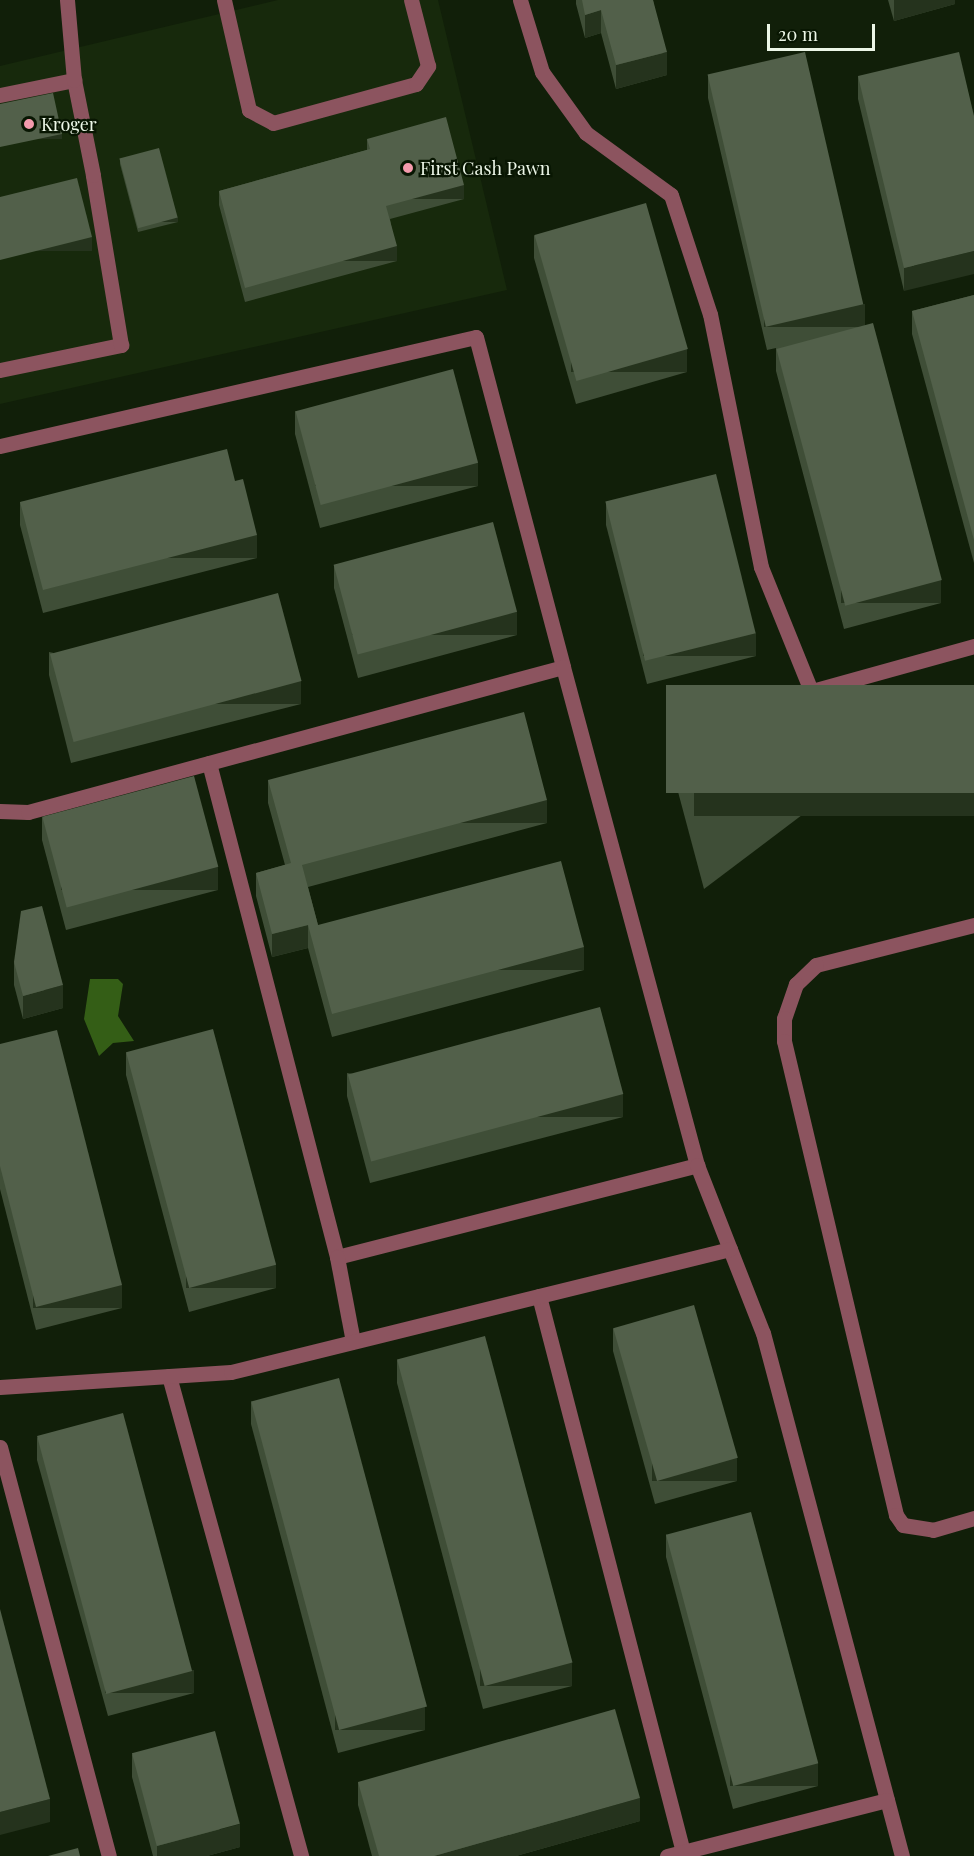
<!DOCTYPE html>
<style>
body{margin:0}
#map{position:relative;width:974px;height:1856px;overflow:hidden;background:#111f09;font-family:"Playfair Display",serif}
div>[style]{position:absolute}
.built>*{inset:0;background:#17290c}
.water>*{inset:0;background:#345e16}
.minor>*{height:15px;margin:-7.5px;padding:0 7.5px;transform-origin:7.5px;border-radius:7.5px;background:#8c545f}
.wall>*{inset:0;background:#3f4e37}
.shaded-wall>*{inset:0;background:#25331d;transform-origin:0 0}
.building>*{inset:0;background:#52604a;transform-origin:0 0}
.dots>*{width:16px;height:16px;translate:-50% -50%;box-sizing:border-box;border:3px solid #081602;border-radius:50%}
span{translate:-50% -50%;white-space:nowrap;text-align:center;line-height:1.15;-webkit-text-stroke:4.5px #081602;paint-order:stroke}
.poi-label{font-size:18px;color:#ecf6e7}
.left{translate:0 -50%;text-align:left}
.scale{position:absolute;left:767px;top:24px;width:108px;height:27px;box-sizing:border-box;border:3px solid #ecf6e7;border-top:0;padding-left:8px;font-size:18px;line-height:21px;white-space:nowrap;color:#ecf6e7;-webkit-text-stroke:4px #081602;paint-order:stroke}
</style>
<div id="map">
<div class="built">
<i style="clip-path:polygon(278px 0,438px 0,507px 290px,0 404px,0 66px)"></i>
</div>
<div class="water">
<i style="clip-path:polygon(90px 979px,118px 979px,123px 984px,118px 1016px,134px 1041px,113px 1043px,99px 1056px,84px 1019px)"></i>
</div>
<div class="minor">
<i style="left:224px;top:0;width:113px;rotate:77.2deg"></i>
<i style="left:249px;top:110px;width:27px;rotate:28deg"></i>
<i style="left:273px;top:123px;width:148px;rotate:-15.3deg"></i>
<i style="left:416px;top:84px;width:22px;rotate:-56deg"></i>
<i style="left:428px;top:66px;width:68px;rotate:-104.4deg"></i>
<i style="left:520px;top:0;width:75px;rotate:73deg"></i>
<i style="left:542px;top:72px;width:75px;rotate:54.2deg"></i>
<i style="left:586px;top:133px;width:105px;rotate:36.1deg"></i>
<i style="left:671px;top:195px;width:125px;rotate:71.9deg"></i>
<i style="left:710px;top:314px;width:258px;rotate:78.6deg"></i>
<i style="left:761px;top:567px;width:136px;rotate:68deg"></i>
<i style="left:0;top:95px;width:76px;rotate:-11.5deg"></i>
<i style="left:0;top:370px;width:124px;rotate:-11.7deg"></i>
<i style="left:121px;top:345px;width:172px;rotate:-99.4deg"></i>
<i style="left:93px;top:175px;width:97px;rotate:-101.3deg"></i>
<i style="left:74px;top:80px;width:80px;rotate:-95deg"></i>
<i style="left:0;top:446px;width:488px;rotate:-12.9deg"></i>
<i style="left:476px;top:337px;width:341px;rotate:75.2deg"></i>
<i style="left:686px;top:726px;width:299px;rotate:-15.5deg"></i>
<i style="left:209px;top:763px;width:510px;rotate:75.47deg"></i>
<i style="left:337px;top:1257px;width:372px;rotate:-14.3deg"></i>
<i style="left:0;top:811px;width:28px;rotate:2deg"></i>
<i style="left:28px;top:812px;width:554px;rotate:-15.16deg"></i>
<i style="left:563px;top:667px;width:516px;rotate:74.94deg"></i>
<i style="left:697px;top:1165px;width:180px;rotate:68.6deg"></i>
<i style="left:763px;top:1333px;width:541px;rotate:75.12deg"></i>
<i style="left:974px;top:925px;width:163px;rotate:165.8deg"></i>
<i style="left:816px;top:965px;width:28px;rotate:136deg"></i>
<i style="left:796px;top:984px;width:36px;rotate:109deg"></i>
<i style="left:784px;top:1018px;width:23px;rotate:90deg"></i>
<i style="left:784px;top:1041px;width:487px;rotate:76.7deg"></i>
<i style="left:896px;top:1515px;width:12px;rotate:55deg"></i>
<i style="left:903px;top:1525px;width:30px;rotate:9deg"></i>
<i style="left:933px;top:1530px;width:43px;rotate:-16.3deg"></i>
<i style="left:337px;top:1257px;width:86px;rotate:79.3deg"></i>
<i style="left:539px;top:1296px;width:574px;rotate:75.48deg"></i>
<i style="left:169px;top:1376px;width:498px;rotate:74.6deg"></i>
<i style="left:0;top:1387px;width:231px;rotate:-3.7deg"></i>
<i style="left:231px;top:1372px;width:514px;rotate:-13.85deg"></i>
<i style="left:0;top:1447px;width:423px;rotate:75.1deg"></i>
<i style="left:667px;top:1856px;width:227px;rotate:-14.3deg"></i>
</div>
<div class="wall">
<i style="clip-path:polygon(576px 0,653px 0,667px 75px,616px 89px,601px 33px,585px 38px,576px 4px)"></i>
<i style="clip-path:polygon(888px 0,955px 0,955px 4px,894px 21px)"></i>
<i style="clip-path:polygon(708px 75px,865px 325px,941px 603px,844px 629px,776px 371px,776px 348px,767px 350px,708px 98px)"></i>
<i style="clip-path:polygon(858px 76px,974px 116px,904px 291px,858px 99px)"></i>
<i style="clip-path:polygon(367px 139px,464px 199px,390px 219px,397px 261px,245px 302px,219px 205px,219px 191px,367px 150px)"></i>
<i style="clip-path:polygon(120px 159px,178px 222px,138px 232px,120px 164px)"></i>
<i style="clip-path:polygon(534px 235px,687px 372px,576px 404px,534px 258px)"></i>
<i style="clip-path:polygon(974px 295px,974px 563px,912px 334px,912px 311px)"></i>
<i style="clip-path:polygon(295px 411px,478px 486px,320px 528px,295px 434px)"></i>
<i style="clip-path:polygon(235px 481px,257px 558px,43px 613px,20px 525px,20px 502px)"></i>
<i style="clip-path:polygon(606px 502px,756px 656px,647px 684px,606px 525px)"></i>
<i style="clip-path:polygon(334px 565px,517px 635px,358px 678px,334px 588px)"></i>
<i style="clip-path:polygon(49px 652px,301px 704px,71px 763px,49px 675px)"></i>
<i style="clip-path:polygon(974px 685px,704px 889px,677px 788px,677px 765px)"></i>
<i style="clip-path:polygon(268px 780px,547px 823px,308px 887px,318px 925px,584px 970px,332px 1037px,308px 948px,272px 957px,256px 896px,256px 873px,285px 865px,268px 803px)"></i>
<i style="clip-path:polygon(42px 817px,218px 890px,66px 930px,42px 840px)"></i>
<i style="clip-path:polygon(14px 962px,63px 1008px,23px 1019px,14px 985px)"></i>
<i style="clip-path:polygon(0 1044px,122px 1308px,36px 1330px,0 1189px)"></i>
<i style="clip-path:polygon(126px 1052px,276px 1288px,189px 1312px,126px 1075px)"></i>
<i style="clip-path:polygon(347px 1073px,623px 1117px,370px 1183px,347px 1096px)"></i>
<i style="clip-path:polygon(613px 1328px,737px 1481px,655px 1504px,613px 1351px)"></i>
<i style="clip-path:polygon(397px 1359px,572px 1686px,483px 1709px,397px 1383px)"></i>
<i style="clip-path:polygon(251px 1401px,425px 1730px,338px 1753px,251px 1424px)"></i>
<i style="clip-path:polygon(37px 1437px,194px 1693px,108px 1716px,37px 1460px)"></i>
<i style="clip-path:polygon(666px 1534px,818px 1786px,733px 1809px,666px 1557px)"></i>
<i style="clip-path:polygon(132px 1754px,240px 1847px,207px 1856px,153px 1856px,132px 1777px)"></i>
<i style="clip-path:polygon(358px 1782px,640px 1821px,516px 1856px,372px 1856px,358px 1805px)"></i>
</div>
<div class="shaded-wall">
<i style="clip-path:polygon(894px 0,955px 0,955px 4px,894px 21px)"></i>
<i style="clip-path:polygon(601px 10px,601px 33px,585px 38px,585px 15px)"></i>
<i style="clip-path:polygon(667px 52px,667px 75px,616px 89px,616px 65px)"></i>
<i style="left:62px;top:134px;width:5px;height:63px;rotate:90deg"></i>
<i style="left:464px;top:185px;width:14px;height:81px;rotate:90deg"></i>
<i style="left:178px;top:217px;width:5px;height:41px;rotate:90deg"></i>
<i style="left:92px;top:237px;width:14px;height:95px;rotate:90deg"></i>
<i style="left:397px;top:246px;width:15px;height:158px;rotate:90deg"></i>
<i style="clip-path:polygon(974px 251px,974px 274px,904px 291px,904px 268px)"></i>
<i style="left:865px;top:304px;width:23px;height:101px;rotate:90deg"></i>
<i style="left:687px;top:349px;width:23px;height:116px;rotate:90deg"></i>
<i style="left:478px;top:463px;width:23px;height:163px;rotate:90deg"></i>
<i style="left:257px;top:535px;width:23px;height:221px;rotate:90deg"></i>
<i style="left:941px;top:580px;width:23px;height:100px;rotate:90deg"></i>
<i style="left:517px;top:612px;width:23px;height:165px;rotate:90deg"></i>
<i style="left:756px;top:633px;width:23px;height:113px;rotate:90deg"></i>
<i style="left:301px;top:681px;width:23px;height:237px;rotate:90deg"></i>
<i style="left:974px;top:793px;width:23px;height:280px;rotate:90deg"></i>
<i style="left:547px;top:800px;width:23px;height:253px;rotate:90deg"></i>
<i style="left:218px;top:867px;width:23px;height:157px;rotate:90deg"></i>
<i style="clip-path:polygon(308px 925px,308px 948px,272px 957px,272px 934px)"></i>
<i style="left:584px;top:947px;width:23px;height:261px;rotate:90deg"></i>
<i style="clip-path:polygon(63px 985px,63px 1008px,23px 1019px,23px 996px)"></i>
<i style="left:623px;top:1094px;width:23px;height:261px;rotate:90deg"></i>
<i style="left:276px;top:1265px;width:23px;height:90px;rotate:90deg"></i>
<i style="left:122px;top:1285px;width:23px;height:89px;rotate:90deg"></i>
<i style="left:737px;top:1458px;width:23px;height:85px;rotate:90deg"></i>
<i style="left:572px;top:1663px;width:23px;height:92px;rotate:90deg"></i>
<i style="left:194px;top:1670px;width:23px;height:89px;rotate:90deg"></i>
<i style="left:425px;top:1707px;width:23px;height:90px;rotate:90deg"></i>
<i style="left:818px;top:1763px;width:23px;height:88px;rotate:90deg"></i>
<i style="clip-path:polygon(640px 1798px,640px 1821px,516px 1856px,434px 1856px)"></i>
<i style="clip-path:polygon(50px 1799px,50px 1822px,0 1835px,0 1812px)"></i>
<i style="clip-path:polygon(240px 1824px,240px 1847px,207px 1856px,157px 1856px,157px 1846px)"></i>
</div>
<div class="building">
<i style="clip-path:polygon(582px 0,653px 0,667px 52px,616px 65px,601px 10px,585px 15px)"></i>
<i style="left:805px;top:52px;width:259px;height:100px;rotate:77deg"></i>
<i style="clip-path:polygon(959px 52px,974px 116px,974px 251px,904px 268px,858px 76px)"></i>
<i style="clip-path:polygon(53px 93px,62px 134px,0 147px,0 104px)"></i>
<i style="clip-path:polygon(446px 117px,464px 185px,386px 206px,397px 246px,245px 288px,219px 191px,370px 149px,367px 139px)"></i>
<i style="left:159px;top:148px;width:72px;height:41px;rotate:75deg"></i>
<i style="clip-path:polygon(77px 178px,92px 237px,0 260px,0 197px)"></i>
<i style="left:646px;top:203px;width:152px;height:116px;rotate:74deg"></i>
<i style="clip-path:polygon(974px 295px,974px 540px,912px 311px)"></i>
<i style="left:873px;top:323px;width:266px;height:100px;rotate:75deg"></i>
<i style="left:453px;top:369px;width:97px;height:163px;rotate:75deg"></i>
<i style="clip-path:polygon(227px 449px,235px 481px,243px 479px,257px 535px,43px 590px,20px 502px)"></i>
<i style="left:716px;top:474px;width:164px;height:114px;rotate:76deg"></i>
<i style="left:493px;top:522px;width:93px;height:165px;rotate:75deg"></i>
<i style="left:278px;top:593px;width:91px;height:236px;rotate:75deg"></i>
<i style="left:974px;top:685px;width:108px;height:308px;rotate:90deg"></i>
<i style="clip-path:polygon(524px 712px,547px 800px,302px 865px,318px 925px,561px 861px,584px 947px,332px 1014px,308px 925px,272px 934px,256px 873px,291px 863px,268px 780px)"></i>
<i style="left:194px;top:776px;width:94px;height:157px;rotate:75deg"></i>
<i style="clip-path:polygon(42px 906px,63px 985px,23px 996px,14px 962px,21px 911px)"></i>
<i style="left:600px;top:1007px;width:90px;height:261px;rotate:75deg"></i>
<i style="left:213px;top:1029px;width:244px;height:90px;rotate:75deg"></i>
<i style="clip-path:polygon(57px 1030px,122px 1285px,36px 1307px,0 1166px,0 1044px)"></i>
<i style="left:694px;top:1305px;width:159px;height:84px;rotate:74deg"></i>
<i style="left:485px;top:1336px;width:338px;height:91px;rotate:75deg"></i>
<i style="left:339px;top:1378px;width:340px;height:91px;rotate:75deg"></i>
<i style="left:123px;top:1413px;width:267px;height:89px;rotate:75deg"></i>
<i style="left:751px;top:1512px;width:260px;height:88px;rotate:75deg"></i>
<i style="clip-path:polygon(0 1609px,50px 1799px,0 1812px)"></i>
<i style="clip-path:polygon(615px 1709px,640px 1798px,434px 1856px,379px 1856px,358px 1782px)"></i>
<i style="left:215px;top:1731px;width:96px;height:86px;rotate:75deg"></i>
<i style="clip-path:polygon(78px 1848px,80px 1856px,48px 1856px)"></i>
</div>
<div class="dots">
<i style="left:29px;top:124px;background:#f39aac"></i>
<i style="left:408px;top:168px;background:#f39aac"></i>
</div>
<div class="poi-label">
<span class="left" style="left:41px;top:124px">Kroger</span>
<span class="left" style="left:420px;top:168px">First Cash Pawn</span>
</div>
<div class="scale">20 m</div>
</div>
